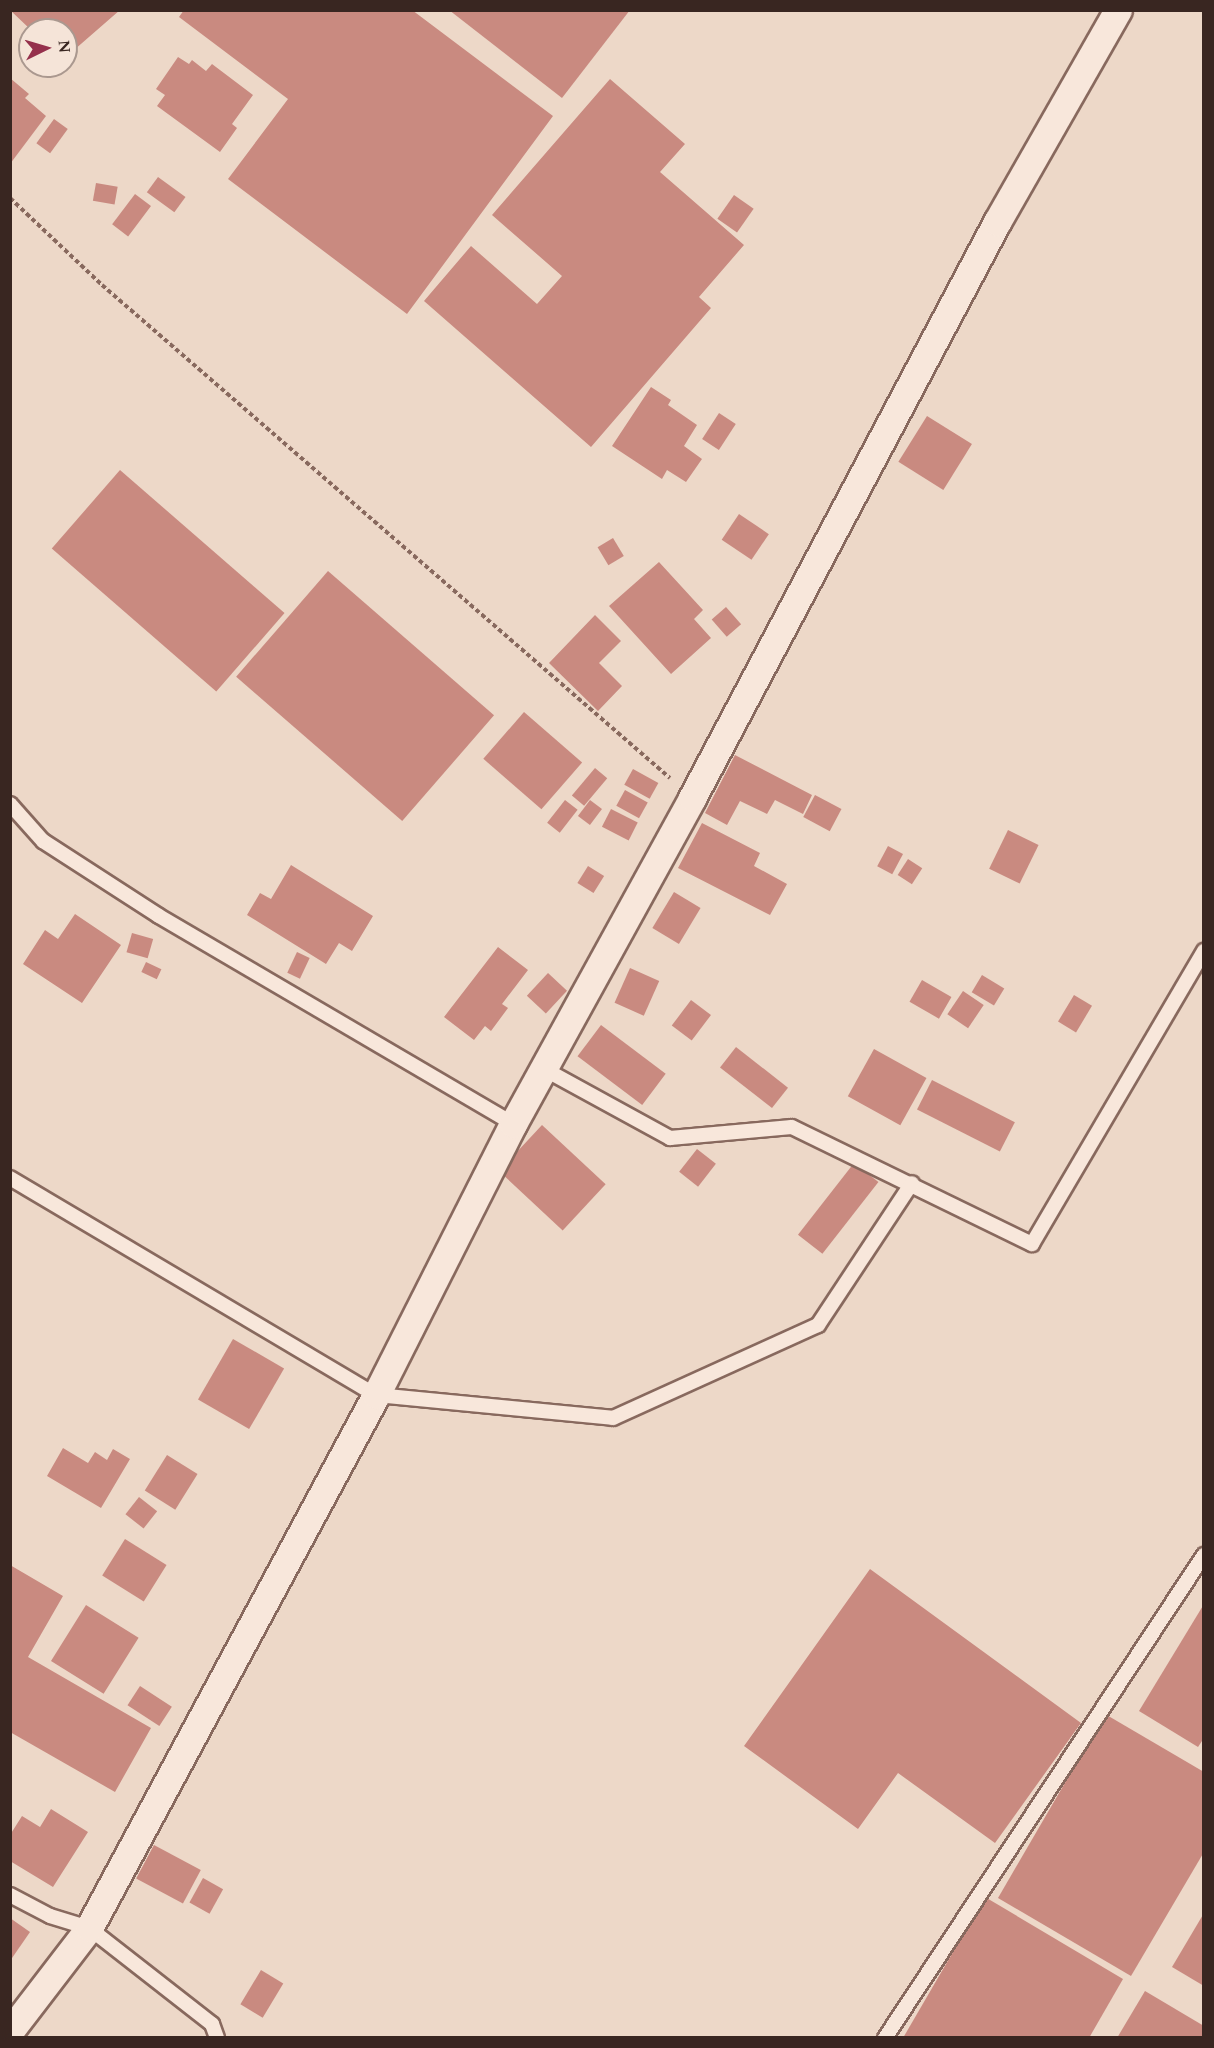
<!DOCTYPE html>
<style>
body{margin:0}
#map{position:relative;width:1214px;height:2048px;overflow:hidden;background:#edd8c8;font-family:Spectral,serif}
div>[style]{position:absolute}
.building>*{inset:0;background:#c98a80;transform-origin:0 0}
.path>*{height:4px;margin-top:-2px;transform-origin:0;background:repeating-linear-gradient(90deg,#88695e 0 4.5px,transparent 0 7.5px)}
.roads{filter:drop-shadow(2px 0 #88695e) drop-shadow(-2px 0 #88695e) drop-shadow(0 2px #88695e) drop-shadow(0 -2px #88695e)}
.lane>*{height:14px;margin:-7px;padding:0 7px;transform-origin:7px;border-radius:7px;background:#f8e7db}
.street>*{height:27px;margin:-13.5px;padding:0 13.5px;transform-origin:13.5px;border-radius:13.5px;background:#f8e7db}
span{translate:-50% -50%;white-space:nowrap;text-align:center;line-height:1.15;-webkit-text-stroke:4.5px #f5e4d8;paint-order:stroke}
.frame{position:absolute;inset:0;border:12px solid #392621;pointer-events:none}
.north{position:absolute;left:18px;top:18px;width:60px;height:60px;box-sizing:border-box;background:#f5e4d8;border:2px solid #aa988f;border-radius:50%;rotate:85deg;font-size:16px;font-weight:700;line-height:24px;text-align:center;color:#392621}
.north::after{content:'';display:block;margin:auto;width:21px;height:27px;background:#95304c;clip-path:polygon(50% 0,100% 100%,50% 72%,0 100%)}
</style>
<div id="map">
<div class="building">
<i style="clip-path:polygon(10px 10px,120px 10px,66px 57px,66px 30px,31px 30px)"></i>
<i style="clip-path:polygon(184px 10px,412px 10px,553px 116px,407px 314px,228px 179px,288px 99px,179px 17px)"></i>
<i style="clip-path:polygon(449px 10px,630px 10px,562px 98px)"></i>
<i style="clip-path:polygon(178px 57px,189px 64px,192px 60px,206px 71px,212px 64px,253px 95px,232px 124px,237px 128px,220px 152px,157px 106px,165px 95px,156px 89px)"></i>
<i style="clip-path:polygon(10px 78px,29px 94px,25px 98px,46px 116px,10px 164px)"></i>
<i style="clip-path:polygon(610px 79px,685px 144px,660px 172px,744px 245px,699px 297px,711px 308px,591px 447px,424px 301px,471px 246px,537px 304px,562px 276px,492px 215px)"></i>
<i style="left:54px;top:119px;width:17px;height:30px;rotate:36deg"></i>
<i style="left:158px;top:177px;width:34px;height:19px;rotate:36deg"></i>
<i style="left:96px;top:183px;width:22px;height:18px;rotate:10deg"></i>
<i style="left:135px;top:194px;width:20px;height:38px;rotate:37deg"></i>
<i style="left:734px;top:195px;width:24px;height:29px;rotate:35deg"></i>
<i style="clip-path:polygon(651px 387px,671px 400px,668px 405px,697px 425px,684px 446px,702px 459px,686px 482px,667px 470px,662px 479px,612px 446px)"></i>
<i style="left:719px;top:413px;width:20px;height:31px;rotate:33deg"></i>
<i style="left:927px;top:416px;width:53px;height:54px;rotate:32deg"></i>
<i style="left:120px;top:470px;width:218px;height:104px;rotate:41deg"></i>
<i style="left:739px;top:514px;width:36px;height:31px;rotate:34deg"></i>
<i style="left:613px;top:538px;width:21px;height:18px;rotate:59deg"></i>
<i style="clip-path:polygon(659px 562px,703px 610px,694px 619px,711px 638px,671px 674px,609px 606px)"></i>
<i style="left:328px;top:571px;width:220px;height:140px;rotate:41deg"></i>
<i style="left:726px;top:607px;width:23px;height:19px;rotate:49deg"></i>
<i style="clip-path:polygon(595px 615px,621px 641px,599px 663px,622px 686px,598px 711px,549px 663px)"></i>
<i style="left:524px;top:712px;width:77px;height:62px;rotate:41deg"></i>
<i style="clip-path:polygon(735px 755px,812px 795px,803px 814px,775px 800px,767px 814px,740px 801px,727px 825px,705px 813px)"></i>
<i style="left:595px;top:768px;width:16px;height:36px;rotate:40deg"></i>
<i style="left:633px;top:769px;width:29px;height:18px;rotate:29deg"></i>
<i style="left:625px;top:790px;width:26px;height:18px;rotate:29deg"></i>
<i style="left:815px;top:795px;width:30px;height:25px;rotate:28deg"></i>
<i style="left:565px;top:800px;width:16px;height:29px;rotate:38deg"></i>
<i style="left:590px;top:800px;width:15px;height:20px;rotate:37deg"></i>
<i style="left:611px;top:809px;width:30px;height:20px;rotate:27deg"></i>
<i style="clip-path:polygon(702px 823px,760px 853px,754px 866px,787px 884px,770px 915px,678px 868px)"></i>
<i style="left:1008px;top:830px;width:34px;height:43px;rotate:26deg"></i>
<i style="left:888px;top:846px;width:17px;height:23px;rotate:28deg"></i>
<i style="left:908px;top:859px;width:17px;height:19px;rotate:33deg"></i>
<i style="clip-path:polygon(291px 865px,373px 916px,352px 951px,339px 943px,326px 964px,247px 915px,260px 893px,271px 899px)"></i>
<i style="left:588px;top:866px;width:19px;height:20px;rotate:32deg"></i>
<i style="left:674px;top:892px;width:31px;height:42px;rotate:31deg"></i>
<i style="clip-path:polygon(75px 914px,121px 945px,82px 1003px,23px 964px,45px 930px,58px 939px)"></i>
<i style="left:132px;top:933px;width:22px;height:20px;rotate:16deg"></i>
<i style="clip-path:polygon(498px 947px,528px 970px,502px 1004px,508px 1008px,491px 1031px,485px 1026px,474px 1040px,444px 1017px)"></i>
<i style="left:297px;top:952px;width:14px;height:23px;rotate:25deg"></i>
<i style="left:146px;top:962px;width:17px;height:11px;rotate:25deg"></i>
<i style="left:630px;top:968px;width:32px;height:38px;rotate:24deg"></i>
<i style="left:548px;top:973px;width:26px;height:31px;rotate:43deg"></i>
<i style="left:982px;top:975px;width:26px;height:20px;rotate:31deg"></i>
<i style="left:922px;top:980px;width:34px;height:25px;rotate:30deg"></i>
<i style="left:963px;top:991px;width:25px;height:28px;rotate:34deg"></i>
<i style="left:1074px;top:995px;width:21px;height:31px;rotate:31deg"></i>
<i style="left:691px;top:1000px;width:25px;height:32px;rotate:37deg"></i>
<i style="left:601px;top:1025px;width:81px;height:39px;rotate:37deg"></i>
<i style="left:736px;top:1047px;width:66px;height:26px;rotate:38deg"></i>
<i style="left:874px;top:1049px;width:60px;height:54px;rotate:29deg"></i>
<i style="left:932px;top:1080px;width:93px;height:33px;rotate:27deg"></i>
<i style="left:542px;top:1125px;width:87px;height:63px;rotate:43deg"></i>
<i style="left:697px;top:1149px;width:24px;height:29px;rotate:38deg"></i>
<i style="left:854px;top:1163px;width:31px;height:91px;rotate:38deg"></i>
<i style="left:233px;top:1339px;width:59px;height:70px;rotate:30deg"></i>
<i style="clip-path:polygon(63px 1448px,88px 1463px,95px 1452px,107px 1460px,113px 1449px,130px 1459px,101px 1508px,47px 1476px)"></i>
<i style="left:167px;top:1455px;width:36px;height:42px;rotate:32deg"></i>
<i style="left:139px;top:1497px;width:23px;height:22px;rotate:38deg"></i>
<i style="left:125px;top:1539px;width:49px;height:43px;rotate:32deg"></i>
<i style="clip-path:polygon(10px 1565px,63px 1596px,28px 1657px,151px 1728px,115px 1792px,10px 1732px)"></i>
<i style="clip-path:polygon(870px 1569px,1081px 1723px,995px 1843px,898px 1773px,858px 1829px,744px 1746px)"></i>
<i style="clip-path:polygon(1204px 1604px,1204px 1738px,1198px 1747px,1139px 1711px)"></i>
<i style="left:86px;top:1605px;width:62px;height:66px;rotate:32deg"></i>
<i style="left:140px;top:1686px;width:38px;height:23px;rotate:33deg"></i>
<i style="clip-path:polygon(1105px 1714px,1204px 1772px,1204px 1852px,1131px 1976px,998px 1898px)"></i>
<i style="clip-path:polygon(51px 1809px,88px 1832px,53px 1887px,10px 1861px,10px 1835px,22px 1816px,40px 1827px)"></i>
<i style="left:154px;top:1845px;width:53px;height:38px;rotate:28deg"></i>
<i style="left:203px;top:1878px;width:23px;height:28px;rotate:29deg"></i>
<i style="clip-path:polygon(985px 1897px,1123px 1979px,1089px 2038px,903px 2038px)"></i>
<i style="clip-path:polygon(1204px 1913px,1204px 1986px,1172px 1967px)"></i>
<i style="clip-path:polygon(10px 1918px,30px 1932px,10px 1961px)"></i>
<i style="left:261px;top:1970px;width:26px;height:40px;rotate:31deg"></i>
<i style="clip-path:polygon(1145px 1991px,1204px 2026px,1204px 2038px,1117px 2038px)"></i>
</div>
<div class="path">
<i style="left:10px;top:198px;width:127px;rotate:43.4deg"></i>
<i style="left:102px;top:285px;width:752px;rotate:40.96deg"></i>
</div>
<div class="roads">
<div class="lane">
<i style="left:10px;top:804px;width:50px;rotate:48.3deg"></i>
<i style="left:43px;top:841px;width:138px;rotate:32.9deg"></i>
<i style="left:159px;top:916px;width:411px;rotate:30.4deg"></i>
<i style="left:544px;top:1069px;width:144px;rotate:28.7deg"></i>
<i style="left:670px;top:1138px;width:122px;rotate:-5.2deg"></i>
<i style="left:792px;top:1127px;width:267px;rotate:26deg"></i>
<i style="left:1032px;top:1244px;width:340px;rotate:-59.6deg"></i>
<i style="left:10px;top:1178px;width:425px;rotate:30.7deg"></i>
<i style="left:376px;top:1395px;width:238px;rotate:5.5deg"></i>
<i style="left:613px;top:1418px;width:225px;rotate:-24.4deg"></i>
<i style="left:818px;top:1325px;width:170px;rotate:-56.5deg"></i>
<i style="left:10px;top:1895px;width:45px;rotate:27.7deg"></i>
<i style="left:50px;top:1916px;width:41px;rotate:17.1deg"></i>
<i style="left:89px;top:1928px;width:156px;rotate:38deg"></i>
<i style="left:212px;top:2024px;width:15px;rotate:70deg"></i>
<i style="left:885px;top:2038px;width:579px;rotate:-56.56deg"></i>
</div>
<div class="street">
<i style="left:10px;top:2031px;width:130px;rotate:-52.5deg"></i>
<i style="left:89px;top:1928px;width:605px;rotate:-61.7deg"></i>
<i style="left:376px;top:1395px;width:304px;rotate:-63.2deg"></i>
<i style="left:513px;top:1124px;width:372px;rotate:-61.2deg"></i>
<i style="left:692px;top:798px;width:652px;rotate:-62.1deg"></i>
<i style="left:997px;top:222px;width:244px;rotate:-60.3deg"></i>
</div>
</div>
<div class="frame"></div>
<div class="north">N</div>
</div>
